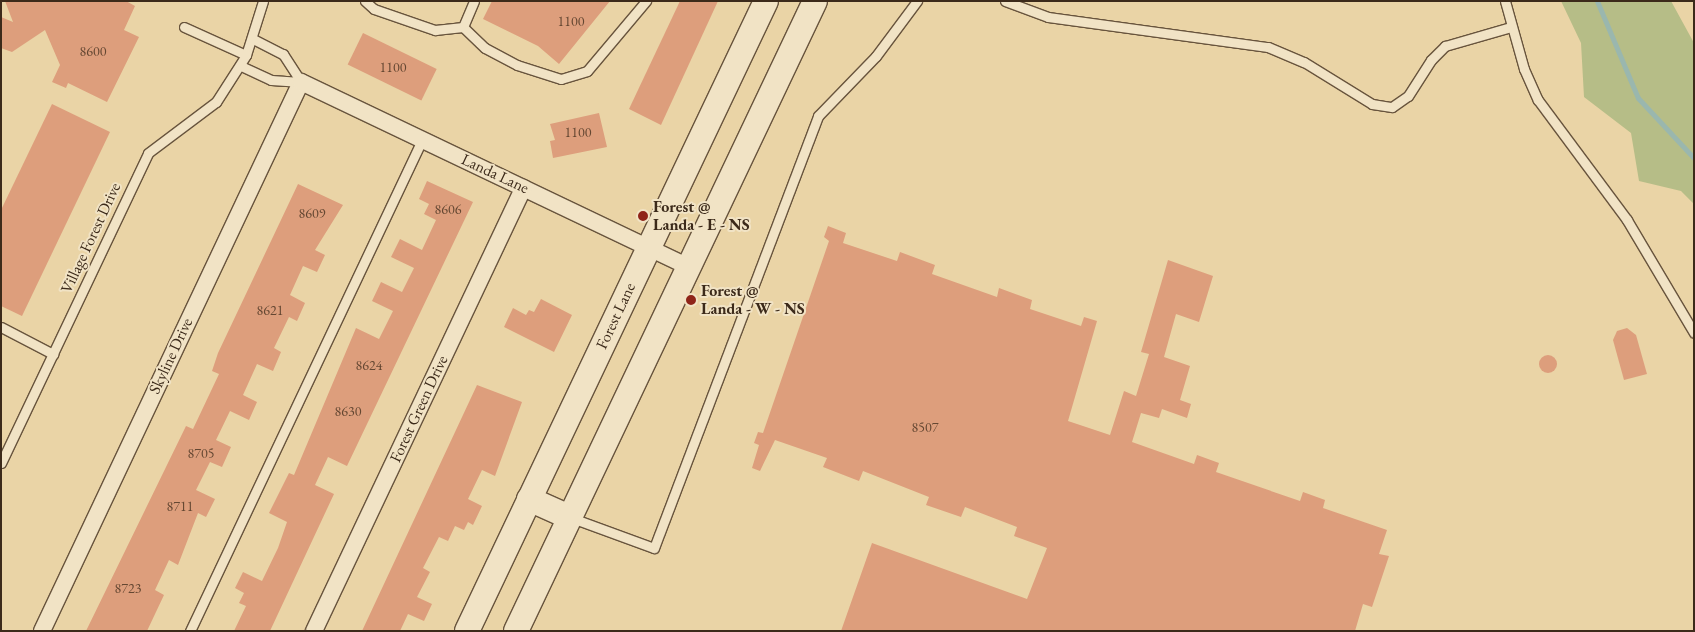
<!DOCTYPE html>
<style>
body{margin:0}
#map{position:relative;width:1695px;height:632px;overflow:hidden;background:#ead4a6;font-family:"EB Garamond",serif}
div>[style]{position:absolute}
.green>*{inset:0;background:#b6bd87}
.stream>*{height:5px;margin:-2.5px;padding:0 2.5px;transform-origin:2.5px;border-radius:2.5px;background:#9ab7ae}
.building>*{inset:0;background:#dd9e7c;transform-origin:0 0}
.round{border-radius:50%}
.roads{filter:drop-shadow(1px 0 #68543d) drop-shadow(-1px 0 #68543d) drop-shadow(0 1px #68543d) drop-shadow(0 -1px #68543d)}
.service>*{height:9px;margin:-4.5px;padding:0 4.5px;transform-origin:4.5px;border-radius:4.5px;background:#f1e3c5}
.minor>*{height:16px;margin:-8px;padding:0 8px;transform-origin:8px;border-radius:8px;background:#f1e3c5}
.secondary>*{height:24px;margin:-12px;padding:0 12px;transform-origin:12px;border-radius:12px;background:#f1e3c5}
.dots>*{width:14px;height:14px;translate:-50% -50%;box-sizing:border-box;border:2px solid #f1e3c5;border-radius:50%}
span{translate:-50% -50%;white-space:nowrap;text-align:center;line-height:1.15;-webkit-text-stroke:4px #f1e3c5;paint-order:stroke}
.number-label{font-size:14px;color:#644732}
.number-label span{-webkit-text-stroke-width:0}
.street-label{font-size:16px;color:#3c2a1a}
.poi-label{font-size:16px;color:#3c2a1a;font-weight:700}
.left{translate:0 -50%;text-align:left}
.frame{position:absolute;inset:0;border:2px solid #3c2a1a;pointer-events:none}
</style>
<div id="map">
<div class="green">
<i style="clip-path:polygon(1561px 1px,1671px 1px,1694px 43px,1694px 204px,1681px 191px,1639px 181px,1631px 133px,1584px 97px,1581px 43px)"></i>
</div>
<div class="stream">
<i style="left:1597px;top:1px;width:105px;rotate:67.1deg"></i>
<i style="left:1638px;top:98px;width:82px;rotate:47deg"></i>
</div>
<div class="building">
<i style="clip-path:polygon(5px 1px,126px 1px,135px 6px,124px 30px,139px 37px,107px 102px,68px 83px,66px 88px,52px 82px,60px 65px,45px 30px,12px 52px,1px 48px,1px 17px,13px 22px)"></i>
<i style="clip-path:polygon(492px 1px,610px 1px,559px 64px,538px 46px,483px 19px)"></i>
<i style="clip-path:polygon(680px 1px,718px 1px,661px 125px,629px 109px)"></i>
<i style="left:363px;top:33px;width:82px;height:35px;rotate:26deg"></i>
<i style="clip-path:polygon(52px 104px,110px 132px,22px 316px,1px 306px,1px 210px)"></i>
<i style="clip-path:polygon(599px 113px,607px 147px,553px 158px,550px 141px,555px 140px,550px 124px)"></i>
<i style="clip-path:polygon(427px 181px,473px 202px,347px 466px,328px 457px,315px 485px,334px 494px,270px 631px,234px 631px,246px 606px,239px 603px,244px 593px,235px 588px,243px 572px,262px 581px,278px 548px,287px 522px,269px 513px,289px 473px,294px 475px,356px 328px,379px 339px,393px 311px,372px 301px,381px 282px,402px 292px,414px 268px,391px 257px,400px 239px,422px 250px,436px 220px,424px 214px,429px 204px,419px 199px)"></i>
<i style="clip-path:polygon(298px 184px,343px 205px,315px 250px,325px 255px,317px 272px,303px 266px,290px 295px,305px 303px,297px 321px,289px 317px,274px 348px,281px 352px,273px 371px,257px 364px,243px 395px,257px 402px,249px 420px,230px 411px,216px 440px,231px 447px,222px 467px,210px 462px,196px 490px,215px 499px,206px 517px,198px 513px,178px 565px,169px 560px,155px 590px,164px 595px,147px 631px,86px 631px,186px 426px,193px 429px,219px 374px,212px 371px,218px 353px)"></i>
<i style="clip-path:polygon(828px 226px,846px 233px,843px 243px,897px 261px,900px 252px,935px 265px,932px 274px,997px 297px,999px 288px,1032px 300px,1030px 309px,1081px 326px,1084px 317px,1097px 321px,1068px 421px,1110px 435px,1124px 391px,1136px 396px,1149px 354px,1141px 352px,1168px 260px,1213px 276px,1199px 322px,1176px 314px,1164px 357px,1190px 366px,1180px 400px,1191px 404px,1187px 418px,1162px 409px,1159px 418px,1141px 413px,1132px 442px,1194px 464px,1197px 455px,1219px 463px,1216px 472px,1300px 501px,1303px 492px,1325px 500px,1323px 508px,1387px 530px,1379px 554px,1389px 556px,1372px 607px,1363px 604px,1355px 631px,841px 631px,872px 543px,1027px 599px,1047px 548px,1014px 536px,1017px 527px,965px 507px,961px 517px,926px 505px,929px 497px,863px 471px,859px 481px,823px 467px,827px 458px,775px 440px,760px 471px,752px 468px,759px 445px,754px 443px,758px 432px,763px 433px,829px 241px,824px 237px)"></i>
<i style="clip-path:polygon(541px 299px,572px 315px,554px 352px,504px 327px,513px 308px,526px 315px,529px 310px,534px 312px)"></i>
<i style="clip-path:polygon(1627px 328px,1636px 335px,1647px 374px,1624px 380px,1613px 340px,1617px 331px)"></i>
<i class="round" style="left:1539px;top:355px;width:18px;height:18px"></i>
<i style="clip-path:polygon(477px 385px,522px 402px,495px 476px,482px 470px,468px 499px,482px 506px,473px 525px,468px 522px,464px 530px,455px 526px,448px 541px,439px 537px,423px 568px,430px 572px,417px 597px,432px 604px,424px 621px,408px 614px,400px 631px,362px 631px)"></i>
</div>
<div class="roads">
<div class="service">
<i style="left:365px;top:1px;width:12px;rotate:42deg"></i>
<i style="left:374px;top:9px;width:65px;rotate:19deg"></i>
<i style="left:435px;top:30px;width:28px;rotate:-6deg"></i>
<i style="left:463px;top:27px;width:30px;rotate:44deg"></i>
<i style="left:485px;top:48px;width:36px;rotate:28deg"></i>
<i style="left:517px;top:65px;width:46px;rotate:17.7deg"></i>
<i style="left:561px;top:79px;width:27px;rotate:-17deg"></i>
<i style="left:587px;top:71px;width:92px;rotate:-49.9deg"></i>
<i style="left:1005px;top:1px;width:46px;rotate:20.4deg"></i>
<i style="left:1048px;top:17px;width:222px;rotate:7.8deg"></i>
<i style="left:1268px;top:47px;width:39px;rotate:23deg"></i>
<i style="left:1304px;top:62px;width:80px;rotate:31.7deg"></i>
<i style="left:1372px;top:104px;width:20px;rotate:9deg"></i>
<i style="left:1392px;top:107px;width:19px;rotate:-35deg"></i>
<i style="left:1408px;top:96px;width:43px;rotate:-57.4deg"></i>
<i style="left:1431px;top:60px;width:20px;rotate:-45deg"></i>
<i style="left:1445px;top:46px;width:69px;rotate:-16.1deg"></i>
<i style="left:1505px;top:1px;width:71px;rotate:74.4deg"></i>
<i style="left:1524px;top:69px;width:34px;rotate:66deg"></i>
<i style="left:1538px;top:100px;width:149px;rotate:53.4deg"></i>
<i style="left:1627px;top:220px;width:131px;rotate:59.3deg"></i>
<i style="left:463px;top:27px;width:28px;rotate:-67deg"></i>
<i style="left:253px;top:39px;width:34px;rotate:27deg"></i>
<i style="left:283px;top:54px;width:33px;rotate:57deg"></i>
<i style="left:246px;top:55px;width:57px;rotate:-72.5deg"></i>
<i style="left:241px;top:66px;width:33px;rotate:25deg"></i>
<i style="left:271px;top:80px;width:30px;rotate:4deg"></i>
<i style="left:1px;top:327px;width:59px;rotate:27.4deg"></i>
<i style="left:1px;top:463px;width:343px;rotate:-64.6deg"></i>
<i style="left:148px;top:153px;width:85px;rotate:-36.9deg"></i>
<i style="left:216px;top:102px;width:56px;rotate:-57.4deg"></i>
<i style="left:246px;top:55px;width:68px;rotate:-155.7deg"></i>
<i style="left:572px;top:518px;width:87px;rotate:20.1deg"></i>
<i style="left:654px;top:548px;width:462px;rotate:-69.2deg"></i>
<i style="left:818px;top:116px;width:83px;rotate:-46deg"></i>
<i style="left:876px;top:56px;width:69px;rotate:-53.3deg"></i>
<i style="left:190px;top:631px;width:543px;rotate:-64.71deg"></i>
</div>
<div class="minor">
<i style="left:42px;top:631px;width:607px;rotate:-64.74deg"></i>
<i style="left:301px;top:82px;width:429px;rotate:25.5deg"></i>
<i style="left:314px;top:631px;width:490px;rotate:-64.7deg"></i>
</div>
<div class="secondary">
<i style="left:529px;top:499px;width:44px;rotate:24.2deg"></i>
<i style="left:467px;top:631px;width:697px;rotate:-64.61deg"></i>
<i style="left:516px;top:631px;width:697px;rotate:-64.61deg"></i>
</div>
</div>
<div class="dots">
<i style="left:643px;top:216px;background:#8f2418"></i>
<i style="left:691px;top:300px;background:#8f2418"></i>
</div>
<div class="number-label">
<span style="left:571px;top:21px">1100</span>
<span style="left:93px;top:51px">8600</span>
<span style="left:393px;top:67px">1100</span>
<span style="left:578px;top:132px">1100</span>
<span style="left:448px;top:209px">8606</span>
<span style="left:312px;top:213px">8609</span>
<span style="left:270px;top:310px">8621</span>
<span style="left:369px;top:365px">8624</span>
<span style="left:348px;top:411px">8630</span>
<span style="left:925px;top:427px">8507</span>
<span style="left:201px;top:453px">8705</span>
<span style="left:180px;top:506px">8711</span>
<span style="left:128px;top:588px">8723</span>
</div>
<div class="street-label">
<span style="left:495px;top:174px;rotate:25deg">Landa Lane</span>
<span style="left:91px;top:238px;rotate:-65deg">Village Forest Drive</span>
<span style="left:616px;top:316px;rotate:-65deg">Forest Lane</span>
<span style="left:171px;top:356px;rotate:-65deg">Skyline Drive</span>
<span style="left:419px;top:409px;rotate:-65deg">Forest Green Drive</span>
</div>
<div class="poi-label">
<span class="left" style="left:653px;top:216px">Forest @<br>Landa - E - NS</span>
<span class="left" style="left:701px;top:300px">Forest @<br>Landa - W - NS</span>
</div>
<div class="frame"></div>
</div>
